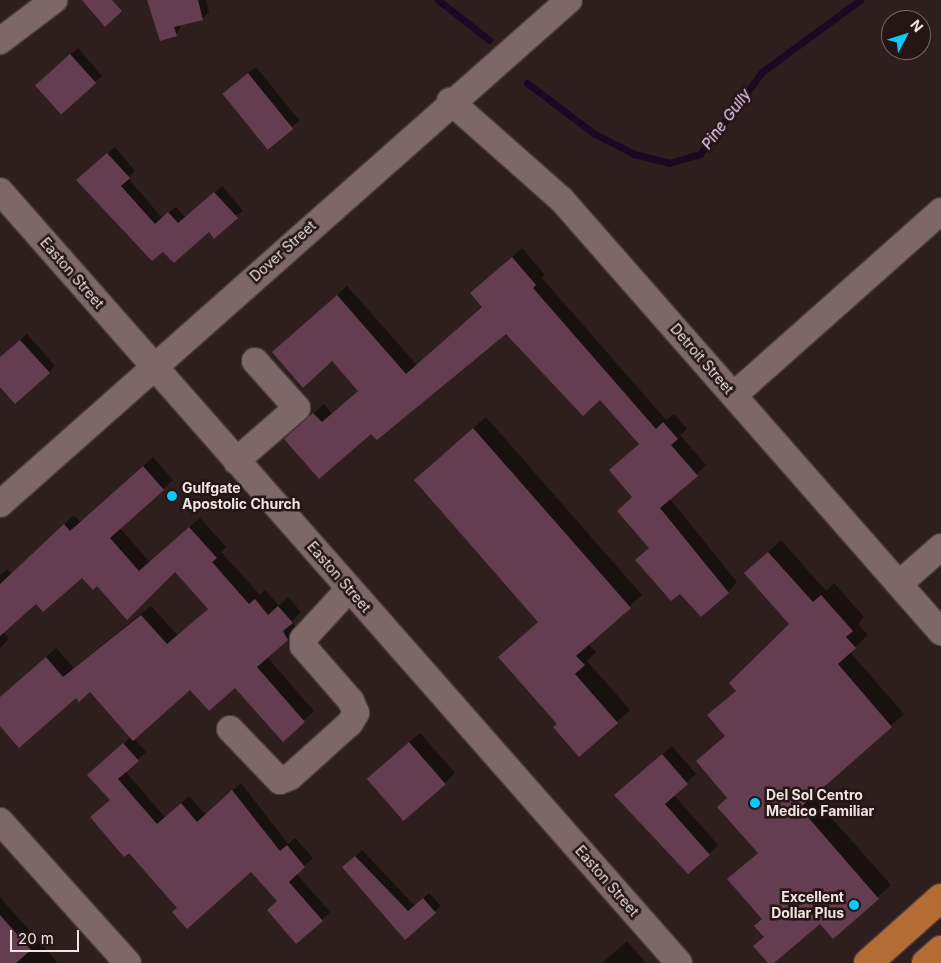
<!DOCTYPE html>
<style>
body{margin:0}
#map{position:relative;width:941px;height:963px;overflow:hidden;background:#2f1e1e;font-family:Inter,sans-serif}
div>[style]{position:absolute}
.shadow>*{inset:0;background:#0007;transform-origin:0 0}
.stream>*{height:7px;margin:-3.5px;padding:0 3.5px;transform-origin:3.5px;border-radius:3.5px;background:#1c0823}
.building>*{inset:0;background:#643e50;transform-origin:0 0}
.roads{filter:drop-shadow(1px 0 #4a3d3d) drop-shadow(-1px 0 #4a3d3d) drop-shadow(0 1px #4a3d3d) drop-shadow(0 -1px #4a3d3d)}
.minor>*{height:26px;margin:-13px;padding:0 13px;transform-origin:13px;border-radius:13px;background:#7d6867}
.major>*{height:28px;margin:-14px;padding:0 14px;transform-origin:14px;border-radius:14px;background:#b46c34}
.dots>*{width:14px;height:14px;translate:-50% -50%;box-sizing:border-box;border:2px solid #251515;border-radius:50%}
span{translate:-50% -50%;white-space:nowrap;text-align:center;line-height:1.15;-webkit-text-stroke:5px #251515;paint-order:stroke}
.street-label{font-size:14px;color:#f0e4e3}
.poi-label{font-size:14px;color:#f0e4e3;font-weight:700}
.left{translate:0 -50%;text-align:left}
.right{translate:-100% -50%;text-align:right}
.water-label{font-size:15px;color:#f3d1ff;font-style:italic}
.north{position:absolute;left:881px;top:10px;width:50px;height:50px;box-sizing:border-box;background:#251515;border:1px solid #766867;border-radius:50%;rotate:50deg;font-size:14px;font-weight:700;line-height:20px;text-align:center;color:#f0e4e3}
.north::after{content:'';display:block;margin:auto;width:18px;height:22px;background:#09cafa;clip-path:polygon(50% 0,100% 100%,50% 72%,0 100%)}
.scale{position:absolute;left:10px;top:930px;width:69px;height:22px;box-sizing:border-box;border:2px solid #f0e4e3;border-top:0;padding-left:6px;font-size:15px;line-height:18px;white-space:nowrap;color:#f0e4e3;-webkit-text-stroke:4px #251515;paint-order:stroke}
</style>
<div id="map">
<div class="shadow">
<i style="clip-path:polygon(148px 0,206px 0,209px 12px,202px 19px,182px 24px,176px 35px)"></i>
<i style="clip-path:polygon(78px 48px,102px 76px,95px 82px,44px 78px)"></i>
<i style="left:256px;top:67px;width:69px;height:41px;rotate:51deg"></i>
<i style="clip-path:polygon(115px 147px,135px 171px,128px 178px,162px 218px,176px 207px,186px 218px,222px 186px,243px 211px,209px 231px,174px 262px,85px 173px)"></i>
<i style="clip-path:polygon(522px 248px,545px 275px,542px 278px,666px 420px,674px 414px,687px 429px,680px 435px,706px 465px,670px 499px,737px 582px,728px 592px,650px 547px,620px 461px,640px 443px,600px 399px,506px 333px,371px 432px,295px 430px,324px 404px,332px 414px,359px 390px,333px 360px,273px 352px,347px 286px,417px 365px,484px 306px,482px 284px)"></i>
<i style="clip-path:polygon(27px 334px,55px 366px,49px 372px,0 385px,0 358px)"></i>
<i style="clip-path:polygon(486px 417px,642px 595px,588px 644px,596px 652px,587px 661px,630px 710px,579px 755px,512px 645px,539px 621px,427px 468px)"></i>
<i style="clip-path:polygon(153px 457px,173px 480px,120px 528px,150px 562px,200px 518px,226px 547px,221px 552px,260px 595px,265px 590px,279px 606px,288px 597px,301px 612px,292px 621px,297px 629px,267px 657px,314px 711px,283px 740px,235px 686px,190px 689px,134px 738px,146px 752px,125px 771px,165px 817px,189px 796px,206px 815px,241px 783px,288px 844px,295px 838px,313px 858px,296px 873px,330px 912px,297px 942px,278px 900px,252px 870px,178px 908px,111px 799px,97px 767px,131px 737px,90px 690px,0 724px,0 698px,56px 648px,74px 668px,151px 606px,178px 636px,209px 608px,175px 570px,82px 576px,36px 602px,3px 632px,9px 639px,0 648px,0 575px,7px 569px,12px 575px,74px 515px,80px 522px)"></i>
<i style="clip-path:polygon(781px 540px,826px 591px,834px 583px,864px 617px,858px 624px,868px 635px,850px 652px,904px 714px,812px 796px,891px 885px,833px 937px,820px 922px,770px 963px,764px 918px,741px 867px,759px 852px,728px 797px,697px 761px,726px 735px,709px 715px,737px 690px,790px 624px,746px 573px)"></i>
<i style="clip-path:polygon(420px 733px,455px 773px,445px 783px,379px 768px)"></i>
<i style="clip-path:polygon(672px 746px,696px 774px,674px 795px,718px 845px,709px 854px,625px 786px)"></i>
<i style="clip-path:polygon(362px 850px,415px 906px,429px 893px,441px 906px,405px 939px,350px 861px)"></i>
<i style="clip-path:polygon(0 897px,58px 963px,0 963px)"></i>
<i style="clip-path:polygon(627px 941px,646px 963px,602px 963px)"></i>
</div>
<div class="stream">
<i style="left:438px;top:0;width:65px;rotate:38.1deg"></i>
<i style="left:527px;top:83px;width:83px;rotate:37.1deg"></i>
<i style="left:593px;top:133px;width:46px;rotate:27.1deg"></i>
<i style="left:634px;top:154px;width:36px;rotate:14deg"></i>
<i style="left:669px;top:163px;width:32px;rotate:-16deg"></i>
<i style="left:700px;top:154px;width:103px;rotate:-52.9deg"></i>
<i style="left:762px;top:72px;width:122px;rotate:-36.3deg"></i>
</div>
<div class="building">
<i style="clip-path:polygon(82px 0,112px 0,122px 11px,105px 27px)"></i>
<i style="clip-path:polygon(147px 0,198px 0,203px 20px,174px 27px,177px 36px,160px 41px)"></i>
<i style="left:70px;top:54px;width:39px;height:47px;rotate:48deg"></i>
<i style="left:248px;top:73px;width:72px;height:33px;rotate:51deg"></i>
<i style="clip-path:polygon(107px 153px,130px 178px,121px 186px,155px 224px,168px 212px,178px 223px,214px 192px,238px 218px,214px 239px,209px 232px,174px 263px,163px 252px,152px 261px,76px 180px)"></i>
<i style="clip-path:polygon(512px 257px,536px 285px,533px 288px,656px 429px,663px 422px,678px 439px,671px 445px,698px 476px,660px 508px,729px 593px,701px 617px,680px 594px,671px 601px,635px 560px,649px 548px,617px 511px,632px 497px,609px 470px,639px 444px,600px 400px,583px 416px,506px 334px,377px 440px,371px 434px,319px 479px,284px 439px,313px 413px,322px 422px,358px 391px,332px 361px,303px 388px,272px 352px,337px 295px,406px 374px,482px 307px,470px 293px)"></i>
<i style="clip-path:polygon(20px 340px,50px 373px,15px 404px,0 387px,0 357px)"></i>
<i style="clip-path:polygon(473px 428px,631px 608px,576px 656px,585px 665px,575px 674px,618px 723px,579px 757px,553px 727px,557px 724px,498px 657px,538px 622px,414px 480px)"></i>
<i style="clip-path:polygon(143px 466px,164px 490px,110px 538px,139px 571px,189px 527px,217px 558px,212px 562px,249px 604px,255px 599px,268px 615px,278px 606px,293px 623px,283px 631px,288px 640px,257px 667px,305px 722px,283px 742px,235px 688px,209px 711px,190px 690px,133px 741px,90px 692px,79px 702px,76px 698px,19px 748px,0 726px,0 697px,46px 657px,63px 677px,141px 615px,167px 644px,208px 609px,175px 572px,127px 620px,97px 586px,93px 590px,82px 578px,43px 612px,36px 604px,0 636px,0 584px,64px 524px,70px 531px)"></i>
<i style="clip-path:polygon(768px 552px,813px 602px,821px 595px,853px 631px,846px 637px,856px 648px,838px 664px,892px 727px,800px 808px,879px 899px,833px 939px,820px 924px,774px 963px,768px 963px,753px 946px,764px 937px,754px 926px,762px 919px,727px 879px,758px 853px,717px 807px,727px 798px,696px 761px,725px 736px,707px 715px,736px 691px,729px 683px,789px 624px,744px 573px)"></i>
<i style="left:409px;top:742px;width:56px;height:56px;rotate:49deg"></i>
<i style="clip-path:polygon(123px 743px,139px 761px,118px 779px,157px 824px,181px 803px,197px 822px,232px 790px,280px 851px,287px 845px,305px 867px,289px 882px,323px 921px,296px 944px,267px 910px,277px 901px,251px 872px,187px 929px,172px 912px,177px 908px,129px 853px,124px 857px,90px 817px,110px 800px,87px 775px)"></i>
<i style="clip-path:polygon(662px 754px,688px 784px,665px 804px,710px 855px,688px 874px,614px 795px)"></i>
<i style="clip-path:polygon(355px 856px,408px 911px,423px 898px,436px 913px,405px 940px,342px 867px)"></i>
<i style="clip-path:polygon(0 915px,31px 950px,16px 963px,0 963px)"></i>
</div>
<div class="roads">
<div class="minor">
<i style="left:0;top:41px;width:68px;rotate:-37.2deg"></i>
<i style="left:450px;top:101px;width:149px;rotate:41.5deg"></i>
<i style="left:562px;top:200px;width:575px;rotate:48.74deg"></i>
<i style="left:0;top:191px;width:1028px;rotate:48.67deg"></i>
<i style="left:734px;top:395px;width:277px;rotate:-41.6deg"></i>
<i style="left:236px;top:461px;width:81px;rotate:-41deg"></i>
<i style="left:297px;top:408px;width:63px;rotate:-131.8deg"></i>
<i style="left:0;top:504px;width:760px;rotate:-41.53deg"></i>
<i style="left:899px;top:584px;width:56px;rotate:-41.4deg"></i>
<i style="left:230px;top:729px;width:72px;rotate:46.1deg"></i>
<i style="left:280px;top:781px;width:11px;rotate:-22deg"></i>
<i style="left:290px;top:777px;width:81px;rotate:-42deg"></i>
<i style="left:350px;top:723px;width:12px;rotate:-59deg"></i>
<i style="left:356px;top:713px;width:13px;rotate:-113deg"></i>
<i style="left:351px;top:701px;width:73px;rotate:-131.1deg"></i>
<i style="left:303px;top:646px;width:7px;rotate:-90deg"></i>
<i style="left:303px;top:639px;width:68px;rotate:-47.4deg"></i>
<i style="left:0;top:821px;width:191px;rotate:48deg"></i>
</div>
<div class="major">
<i style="left:868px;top:963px;width:98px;rotate:-41.7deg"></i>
<i style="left:926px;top:963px;width:20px;rotate:-41deg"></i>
</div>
</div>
<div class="dots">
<i style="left:172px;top:496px;background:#09cafa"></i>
<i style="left:755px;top:803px;background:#09cafa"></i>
<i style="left:854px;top:905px;background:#09cafa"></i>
</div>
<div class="street-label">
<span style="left:283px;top:251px;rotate:-42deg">Dover Street</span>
<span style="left:72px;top:273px;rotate:49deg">Easton Street</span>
<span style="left:702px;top:359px;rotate:49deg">Detroit Street</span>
<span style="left:339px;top:577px;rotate:49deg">Easton Street</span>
<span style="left:607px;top:881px;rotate:49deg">Easton Street</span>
</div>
<div class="poi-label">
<span class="left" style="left:182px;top:496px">Gulfgate<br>Apostolic Church</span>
<span class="left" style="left:766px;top:803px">Del Sol Centro<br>Medico Familiar</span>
<span class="right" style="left:844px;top:905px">Excellent<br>Dollar Plus</span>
</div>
<div class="water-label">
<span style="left:726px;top:119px;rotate:-53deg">Pine Gully</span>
</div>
<div class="north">N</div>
<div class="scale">20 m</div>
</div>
